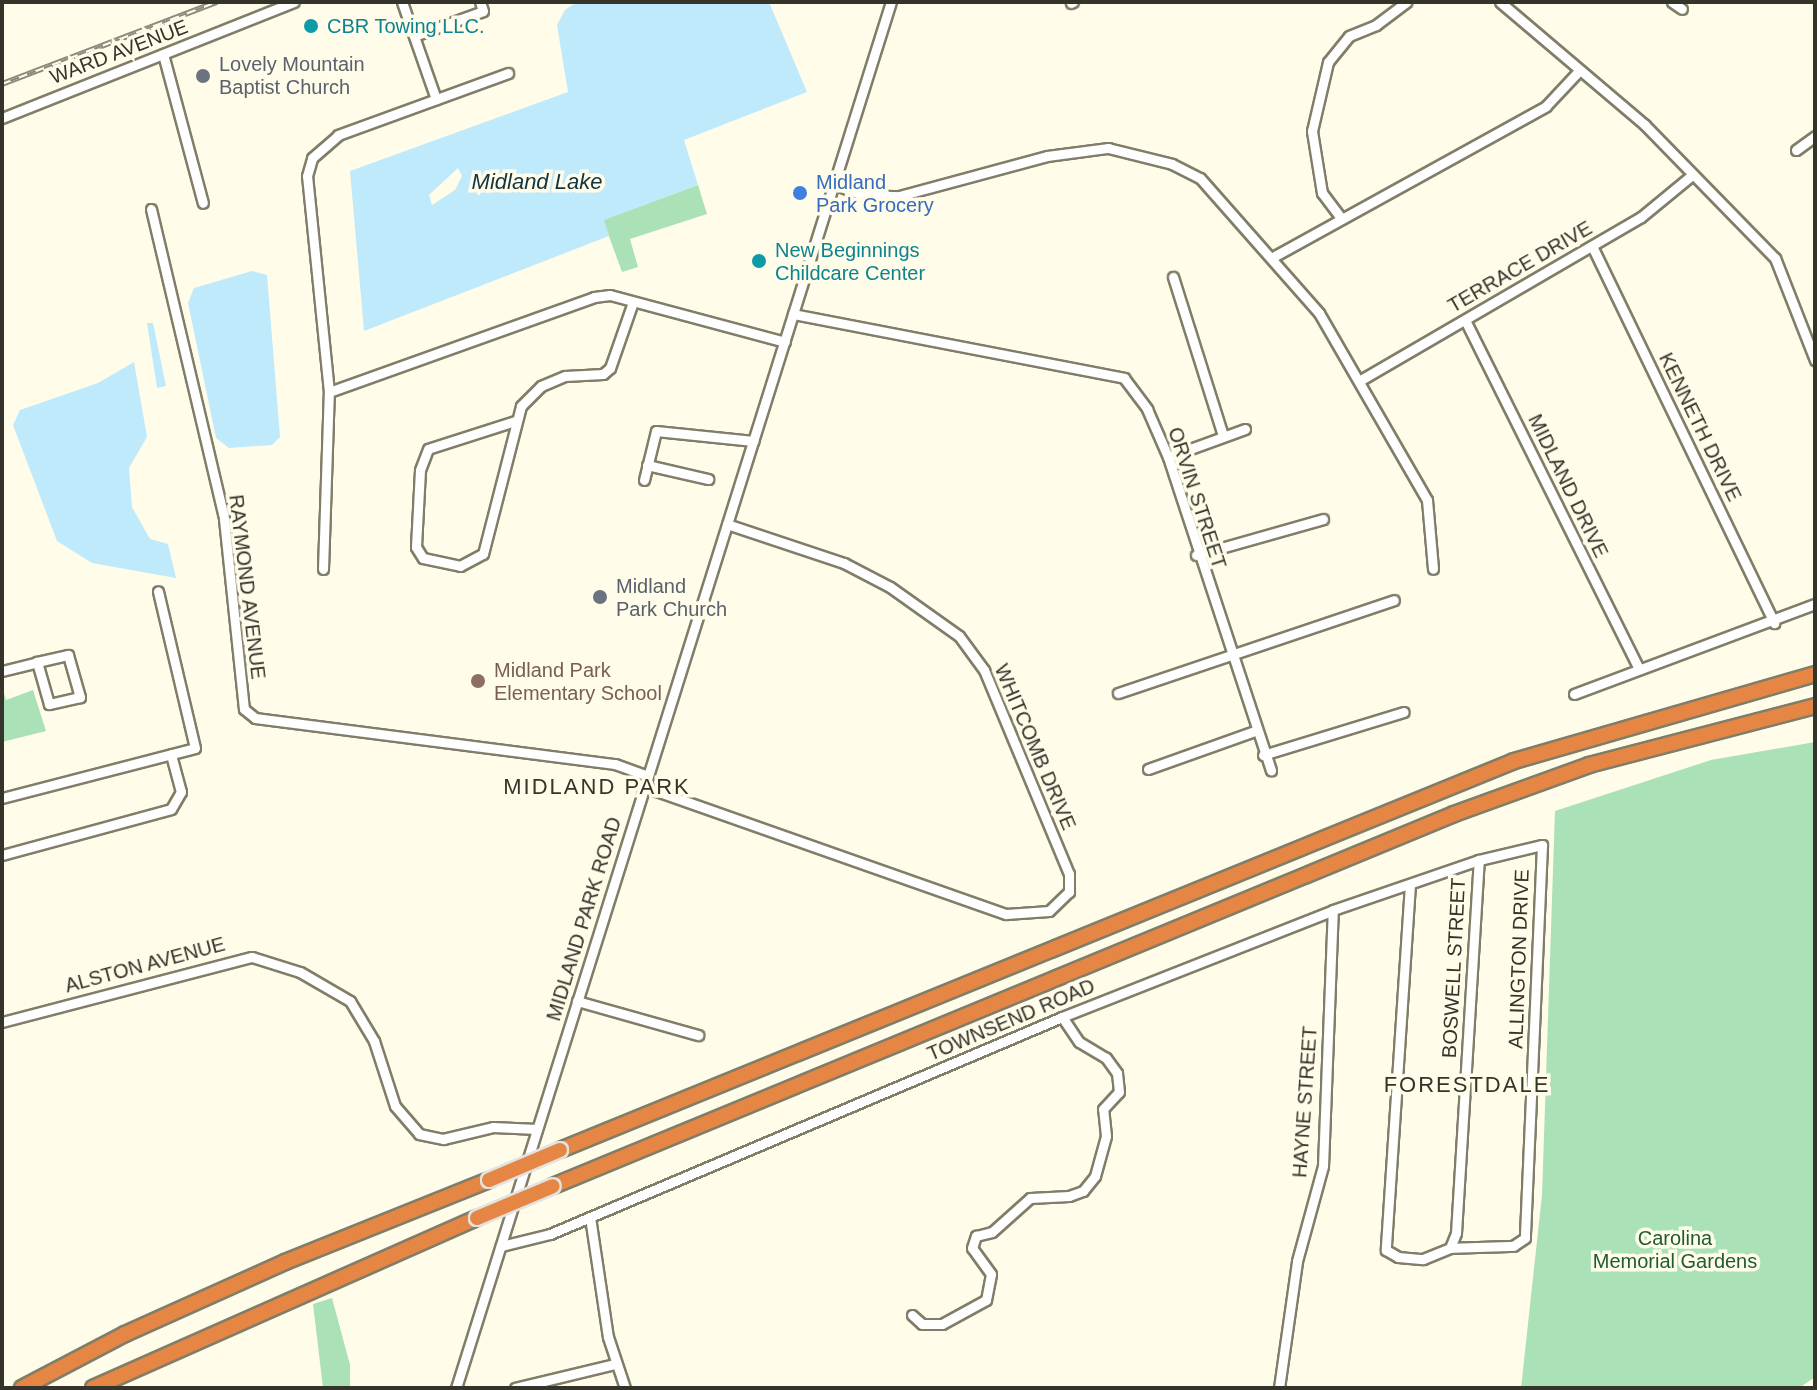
<!DOCTYPE html>
<style>
body{margin:0}
#map{position:relative;width:1817px;height:1390px;overflow:hidden;background:#fffce9;font-family:Arial,sans-serif}
div>[style]{position:absolute}
.green>*{inset:0;background:#aae1b7}
.water>*{inset:0;background:#bfeafc}
.roads{filter:drop-shadow(2px 0 #807d68) drop-shadow(-2px 0 #807d68) drop-shadow(0 2px #807d68) drop-shadow(0 -2px #807d68)}
.minor>*{height:9px;margin:-4.5px;padding:0 4.5px;transform-origin:4.5px;border-radius:4.5px;background:#fff}
.highway>*{height:14px;margin:-7px;padding:0 7px;transform-origin:7px;border-radius:7px;background:#e68645}
.rail>*{height:6px;margin-top:-3px;transform-origin:0;background:repeating-linear-gradient(90deg,#fffce9 0 9px,#8c8a7d 0 18px);box-sizing:border-box;border-block:2px solid #8c8a7d}
.bridges{filter:drop-shadow(2px 0 #e3e3e1) drop-shadow(-2px 0 #e3e3e1) drop-shadow(0 2px #e3e3e1) drop-shadow(0 -2px #e3e3e1)}
.highway-bridge>*{height:14px;margin:-7px;padding:0 7px;transform-origin:7px;border-radius:7px;background:#e68645}
.dots>*{width:22px;height:22px;translate:-50% -50%;box-sizing:border-box;border:4px solid #fffce9;border-radius:50%}
span{translate:-50% -50%;white-space:nowrap;text-align:center;line-height:1.15;-webkit-text-stroke:7px #fffce9;paint-order:stroke}
.culture-label{font-size:20px;color:#0d838f}
.left{translate:0 -50%;text-align:left}
.street-label{font-size:20px;color:#35342b}
.worship-label{font-size:20px;color:#5b616d}
.shop-label{font-size:20px;color:#366cbe}
.education-label{font-size:20px;color:#785e54}
.park-label{font-size:20px;color:#1e5c34}
.water-label{font-size:22px;color:#123542;font-style:italic}
.neighbourhood-label{font-size:22px;color:#35342b;letter-spacing:2px}
.frame{position:absolute;inset:0;border:4px solid #35342b;pointer-events:none}
</style>
<div id="map">
<div class="green">
<i style="clip-path:polygon(698px 185px,707px 214px,630px 239px,638px 267px,622px 272px,603px 220px)"></i>
<i style="clip-path:polygon(2px 686px,6px 700px,33px 690px,46px 731px,2px 742px)"></i>
<i style="clip-path:polygon(1815px 742px,1815px 1377px,1799px 1388px,1521px 1388px,1542px 1195px,1555px 811px,1711px 760px)"></i>
<i style="clip-path:polygon(332px 1298px,350px 1365px,350px 1388px,323px 1388px,313px 1304px)"></i>
</div>
<div class="water">
<i style="clip-path:polygon(evenodd,577px 2px,769px 2px,807px 92px,684px 140px,698px 185px,604px 220px,609px 236px,364px 331px,350px 171px,568px 92px,557px 25px,565px 10px,577px 2px,458px 168px,462px 176px,455px 190px,432px 205px,429px 195px,458px 168px)"></i>
<i style="clip-path:polygon(252px 271px,267px 275px,280px 437px,272px 445px,229px 448px,216px 438px,188px 303px,194px 288px)"></i>
<i style="clip-path:polygon(147px 323px,153px 323px,166px 386px,157px 388px)"></i>
<i style="clip-path:polygon(134px 362px,147px 437px,129px 468px,132px 507px,150px 539px,168px 544px,176px 578px,92px 563px,57px 541px,13px 425px,20px 410px,98px 383px)"></i>
</div>
<div class="roads">
<div class="minor">
<i style="left:402px;top:2px;width:103px;rotate:70.7deg"></i>
<i style="left:1500px;top:2px;width:190px;rotate:40.3deg"></i>
<i style="left:1645px;top:125px;width:186px;rotate:45.7deg"></i>
<i style="left:1775px;top:258px;width:110px;rotate:68.6deg"></i>
<i style="left:1672px;top:2px;width:12px;rotate:35deg"></i>
<i style="left:1071px;top:3px;width:2px;rotate:-27deg"></i>
<i style="left:414px;top:36px;width:73px;rotate:-19.9deg"></i>
<i style="left:483px;top:11px;width:9px;rotate:-108deg"></i>
<i style="left:163px;top:54px;width:154px;rotate:75deg"></i>
<i style="left:2px;top:118px;width:314px;rotate:-21.7deg"></i>
<i style="left:1796px;top:150px;width:24px;rotate:-36deg"></i>
<i style="left:833px;top:184px;width:32px;rotate:20deg"></i>
<i style="left:863px;top:195px;width:36px;rotate:2deg"></i>
<i style="left:899px;top:196px;width:153px;rotate:-15.1deg"></i>
<i style="left:1047px;top:156px;width:62px;rotate:-7.5deg"></i>
<i style="left:1108px;top:148px;width:66px;rotate:14deg"></i>
<i style="left:1172px;top:164px;width:31px;rotate:27deg"></i>
<i style="left:1200px;top:178px;width:180px;rotate:48.6deg"></i>
<i style="left:1319px;top:313px;width:216px;rotate:60deg"></i>
<i style="left:1427px;top:500px;width:69px;rotate:85deg"></i>
<i style="left:151px;top:209px;width:318px;rotate:76.7deg"></i>
<i style="left:224px;top:519px;width:191px;rotate:84deg"></i>
<i style="left:244px;top:709px;width:14px;rotate:39deg"></i>
<i style="left:255px;top:718px;width:363px;rotate:7.3deg"></i>
<i style="left:615px;top:764px;width:35px;rotate:20deg"></i>
<i style="left:1341px;top:218px;width:31px;rotate:-127deg"></i>
<i style="left:1322px;top:193px;width:63px;rotate:-99.2deg"></i>
<i style="left:1312px;top:131px;width:71px;rotate:-76.9deg"></i>
<i style="left:1328px;top:62px;width:33px;rotate:-51deg"></i>
<i style="left:1349px;top:36px;width:29px;rotate:-22deg"></i>
<i style="left:1376px;top:25px;width:38px;rotate:-37deg"></i>
<i style="left:1592px;top:246px;width:419px;rotate:64.2deg"></i>
<i style="left:1273px;top:257px;width:312px;rotate:-28.9deg"></i>
<i style="left:1546px;top:106px;width:45px;rotate:-46.8deg"></i>
<i style="left:1173px;top:277px;width:167px;rotate:72.5deg"></i>
<i style="left:793px;top:314px;width:337px;rotate:10.9deg"></i>
<i style="left:1124px;top:378px;width:39px;rotate:53deg"></i>
<i style="left:1147px;top:409px;width:52px;rotate:66.4deg"></i>
<i style="left:1168px;top:457px;width:330px;rotate:71.8deg"></i>
<i style="left:1465px;top:320px;width:390px;rotate:63.5deg"></i>
<i style="left:1359px;top:381px;width:326px;rotate:-30.2deg"></i>
<i style="left:1641px;top:217px;width:66px;rotate:-39.5deg"></i>
<i style="left:329px;top:392px;width:282px;rotate:-19.7deg"></i>
<i style="left:594px;top:297px;width:16px;rotate:-7deg"></i>
<i style="left:610px;top:295px;width:181px;rotate:15deg"></i>
<i style="left:515px;top:421px;width:91px;rotate:162.2deg"></i>
<i style="left:428px;top:449px;width:22px;rotate:111deg"></i>
<i style="left:420px;top:470px;width:77px;rotate:93deg"></i>
<i style="left:416px;top:547px;width:13px;rotate:58deg"></i>
<i style="left:423px;top:558px;width:38px;rotate:12deg"></i>
<i style="left:460px;top:566px;width:26px;rotate:-28deg"></i>
<i style="left:483px;top:554px;width:153px;rotate:-75.6deg"></i>
<i style="left:521px;top:406px;width:28px;rotate:-45deg"></i>
<i style="left:541px;top:386px;width:26px;rotate:-23deg"></i>
<i style="left:565px;top:376px;width:38px;rotate:-3deg"></i>
<i style="left:603px;top:374px;width:9px;rotate:-41deg"></i>
<i style="left:610px;top:368px;width:70px;rotate:-70.8deg"></i>
<i style="left:1168px;top:457px;width:82px;rotate:-20deg"></i>
<i style="left:647px;top:465px;width:63px;rotate:12.9deg"></i>
<i style="left:644px;top:480px;width:50px;rotate:-76.2deg"></i>
<i style="left:656px;top:431px;width:98px;rotate:5.9deg"></i>
<i style="left:1196px;top:555px;width:132px;rotate:-15.8deg"></i>
<i style="left:323px;top:569px;width:177px;rotate:-88.1deg"></i>
<i style="left:329px;top:392px;width:217px;rotate:-95.8deg"></i>
<i style="left:307px;top:176px;width:19px;rotate:-74deg"></i>
<i style="left:312px;top:158px;width:35px;rotate:-41deg"></i>
<i style="left:338px;top:135px;width:181px;rotate:-20deg"></i>
<i style="left:2px;top:671px;width:36px;rotate:-14deg"></i>
<i style="left:37px;top:662px;width:32px;rotate:-13deg"></i>
<i style="left:68px;top:655px;width:44px;rotate:74.1deg"></i>
<i style="left:80px;top:697px;width:32px;rotate:167deg"></i>
<i style="left:49px;top:704px;width:44px;rotate:-105.9deg"></i>
<i style="left:1118px;top:693px;width:291px;rotate:-18.6deg"></i>
<i style="left:1574px;top:694px;width:257px;rotate:-20.5deg"></i>
<i style="left:1263px;top:755px;width:147px;rotate:-17deg"></i>
<i style="left:1148px;top:769px;width:114px;rotate:-19.6deg"></i>
<i style="left:645px;top:787px;width:383px;rotate:19.4deg"></i>
<i style="left:1006px;top:914px;width:43px;rotate:-4deg"></i>
<i style="left:1049px;top:911px;width:28px;rotate:-44deg"></i>
<i style="left:1069px;top:892px;width:18px;rotate:-90deg"></i>
<i style="left:1069px;top:874px;width:221px;rotate:-112.6deg"></i>
<i style="left:984px;top:670px;width:42px;rotate:-126.3deg"></i>
<i style="left:959px;top:636px;width:85px;rotate:-144.6deg"></i>
<i style="left:890px;top:587px;width:52px;rotate:-152.4deg"></i>
<i style="left:844px;top:563px;width:123px;rotate:-161.6deg"></i>
<i style="left:2px;top:798px;width:199px;rotate:-14.5deg"></i>
<i style="left:195px;top:748px;width:161px;rotate:-103.3deg"></i>
<i style="left:2px;top:855px;width:175px;rotate:-15.2deg"></i>
<i style="left:171px;top:809px;width:20px;rotate:-60deg"></i>
<i style="left:181px;top:792px;width:39px;rotate:-105deg"></i>
<i style="left:1410px;top:884px;width:367px;rotate:93.8deg"></i>
<i style="left:1386px;top:1250px;width:14px;rotate:30deg"></i>
<i style="left:1398px;top:1257px;width:25px;rotate:5deg"></i>
<i style="left:1423px;top:1259px;width:29px;rotate:-22deg"></i>
<i style="left:1450px;top:1248px;width:16px;rotate:-68deg"></i>
<i style="left:1456px;top:1233px;width:374px;rotate:-86.5deg"></i>
<i style="left:577px;top:1001px;width:126px;rotate:15.7deg"></i>
<i style="left:2px;top:1022px;width:258px;rotate:-14.6deg"></i>
<i style="left:252px;top:957px;width:50px;rotate:17.4deg"></i>
<i style="left:300px;top:972px;width:58px;rotate:30.1deg"></i>
<i style="left:350px;top:1001px;width:47px;rotate:59deg"></i>
<i style="left:374px;top:1041px;width:68px;rotate:72.1deg"></i>
<i style="left:395px;top:1106px;width:37px;rotate:49deg"></i>
<i style="left:419px;top:1134px;width:25px;rotate:12deg"></i>
<i style="left:443px;top:1139px;width:51px;rotate:-13.5deg"></i>
<i style="left:493px;top:1127px;width:44px;rotate:2.6deg"></i>
<i style="left:590px;top:1217px;width:121px;rotate:81.5deg"></i>
<i style="left:608px;top:1337px;width:54px;rotate:71.6deg"></i>
<i style="left:501px;top:1246px;width:50px;rotate:-13.8deg"></i>
<i style="left:550px;top:1234px;width:556px;rotate:-22.97deg"></i>
<i style="left:1062px;top:1017px;width:291px;rotate:-21.5deg"></i>
<i style="left:1333px;top:910px;width:154px;rotate:-18.9deg"></i>
<i style="left:1479px;top:860px;width:65px;rotate:-13.4deg"></i>
<i style="left:1542px;top:845px;width:393px;rotate:92.5deg"></i>
<i style="left:1525px;top:1238px;width:14px;rotate:146deg"></i>
<i style="left:1513px;top:1246px;width:63px;rotate:178.2deg"></i>
<i style="left:912px;top:1315px;width:13px;rotate:42deg"></i>
<i style="left:922px;top:1324px;width:20px"></i>
<i style="left:942px;top:1324px;width:50px;rotate:-28.6deg"></i>
<i style="left:986px;top:1300px;width:26px;rotate:-79deg"></i>
<i style="left:991px;top:1274px;width:32px;rotate:-126deg"></i>
<i style="left:972px;top:1248px;width:13px;rotate:-72deg"></i>
<i style="left:976px;top:1236px;width:16px;rotate:-14deg"></i>
<i style="left:992px;top:1232px;width:51px;rotate:-41.8deg"></i>
<i style="left:1030px;top:1198px;width:39px;rotate:-3deg"></i>
<i style="left:1069px;top:1196px;width:15px;rotate:-20deg"></i>
<i style="left:1083px;top:1191px;width:19px;rotate:-51deg"></i>
<i style="left:1095px;top:1176px;width:41px;rotate:-74.6deg"></i>
<i style="left:1106px;top:1136px;width:27px;rotate:-96deg"></i>
<i style="left:1103px;top:1109px;width:23px;rotate:-47deg"></i>
<i style="left:1119px;top:1092px;width:19px;rotate:-96deg"></i>
<i style="left:1117px;top:1073px;width:19px;rotate:-126deg"></i>
<i style="left:1106px;top:1058px;width:31px;rotate:-149deg"></i>
<i style="left:1079px;top:1042px;width:30px;rotate:-124deg"></i>
<i style="left:456px;top:1388px;width:1453px;rotate:-72.58deg"></i>
<i style="left:515px;top:1388px;width:103px;rotate:-13.5deg"></i>
<i style="left:1279px;top:1388px;width:128px;rotate:-81.9deg"></i>
<i style="left:1297px;top:1261px;width:98px;rotate:-74.7deg"></i>
<i style="left:1323px;top:1166px;width:256px;rotate:-87.8deg"></i>
</div>
<div class="highway">
<i style="left:560px;top:1150px;width:1030px;rotate:-22.18deg"></i>
<i style="left:1514px;top:761px;width:313px;rotate:-16.1deg"></i>
<i style="left:553px;top:1186px;width:975px;rotate:-22.43deg"></i>
<i style="left:1454px;top:814px;width:144px;rotate:-19.9deg"></i>
<i style="left:1589px;top:765px;width:234px;rotate:-14.6deg"></i>
<i style="left:22px;top:1388px;width:116px;rotate:-27.7deg"></i>
<i style="left:125px;top:1334px;width:175px;rotate:-24.2deg"></i>
<i style="left:285px;top:1262px;width:220px;rotate:-21.9deg"></i>
<i style="left:93px;top:1388px;width:420px;rotate:-23.9deg"></i>
</div>
</div>
<div class="rail">
<i style="left:2px;top:84px;width:230px;rotate:-20.9deg"></i>
</div>
<div class="bridges">
<div class="highway-bridge">
<i style="left:489px;top:1180px;width:77px;rotate:-22.9deg"></i>
<i style="left:477px;top:1218px;width:82px;rotate:-22.8deg"></i>
</div>
</div>
<div class="dots">
<i style="left:311px;top:26px;background:#0f9aa8"></i>
<i style="left:203px;top:76px;background:#6b7280"></i>
<i style="left:800px;top:193px;background:#3f7fe0"></i>
<i style="left:759px;top:261px;background:#0f9aa8"></i>
<i style="left:600px;top:597px;background:#6b7280"></i>
<i style="left:478px;top:681px;background:#8d6e63"></i>
</div>
<div class="culture-label">
<span class="left" style="left:327px;top:26px">CBR Towing LLC.</span>
<span class="left" style="left:775px;top:262px">New Beginnings<br>Childcare Center</span>
</div>
<div class="street-label">
<span style="left:119px;top:52px;rotate:-21deg">WARD AVENUE</span>
<span style="left:1520px;top:267px;rotate:-30deg">TERRACE DRIVE</span>
<span style="left:1700px;top:427px;rotate:64deg">KENNETH DRIVE</span>
<span style="left:1568px;top:486px;rotate:64deg">MIDLAND DRIVE</span>
<span style="left:1197px;top:498px;rotate:72deg">ORVIN STREET</span>
<span style="left:247px;top:587px;rotate:83deg">RAYMOND AVENUE</span>
<span style="left:1035px;top:747px;rotate:67deg">WHITCOMB DRIVE</span>
<span style="left:584px;top:919px;rotate:-73deg">MIDLAND PARK ROAD</span>
<span style="left:1519px;top:959px;rotate:-88deg">ALLINGTON DRIVE</span>
<span style="left:145px;top:965px;rotate:-15deg">ALSTON AVENUE</span>
<span style="left:1454px;top:968px;rotate:-87deg">BOSWELL STREET</span>
<span style="left:1011px;top:1020px;rotate:-23deg">TOWNSEND ROAD</span>
<span style="left:1305px;top:1102px;rotate:-86deg">HAYNE STREET</span>
</div>
<div class="worship-label">
<span class="left" style="left:219px;top:76px">Lovely Mountain<br>Baptist Church</span>
<span class="left" style="left:616px;top:598px">Midland<br>Park Church</span>
</div>
<div class="shop-label">
<span class="left" style="left:816px;top:194px">Midland<br>Park Grocery</span>
</div>
<div class="education-label">
<span class="left" style="left:494px;top:682px">Midland Park<br>Elementary School</span>
</div>
<div class="park-label">
<span style="left:1675px;top:1250px">Carolina<br>Memorial Gardens</span>
</div>
<div class="water-label">
<span style="left:537px;top:182px">Midland Lake</span>
</div>
<div class="neighbourhood-label">
<span style="left:597px;top:787px">MIDLAND PARK</span>
<span style="left:1467px;top:1085px">FORESTDALE</span>
</div>
<div class="frame"></div>
</div>
